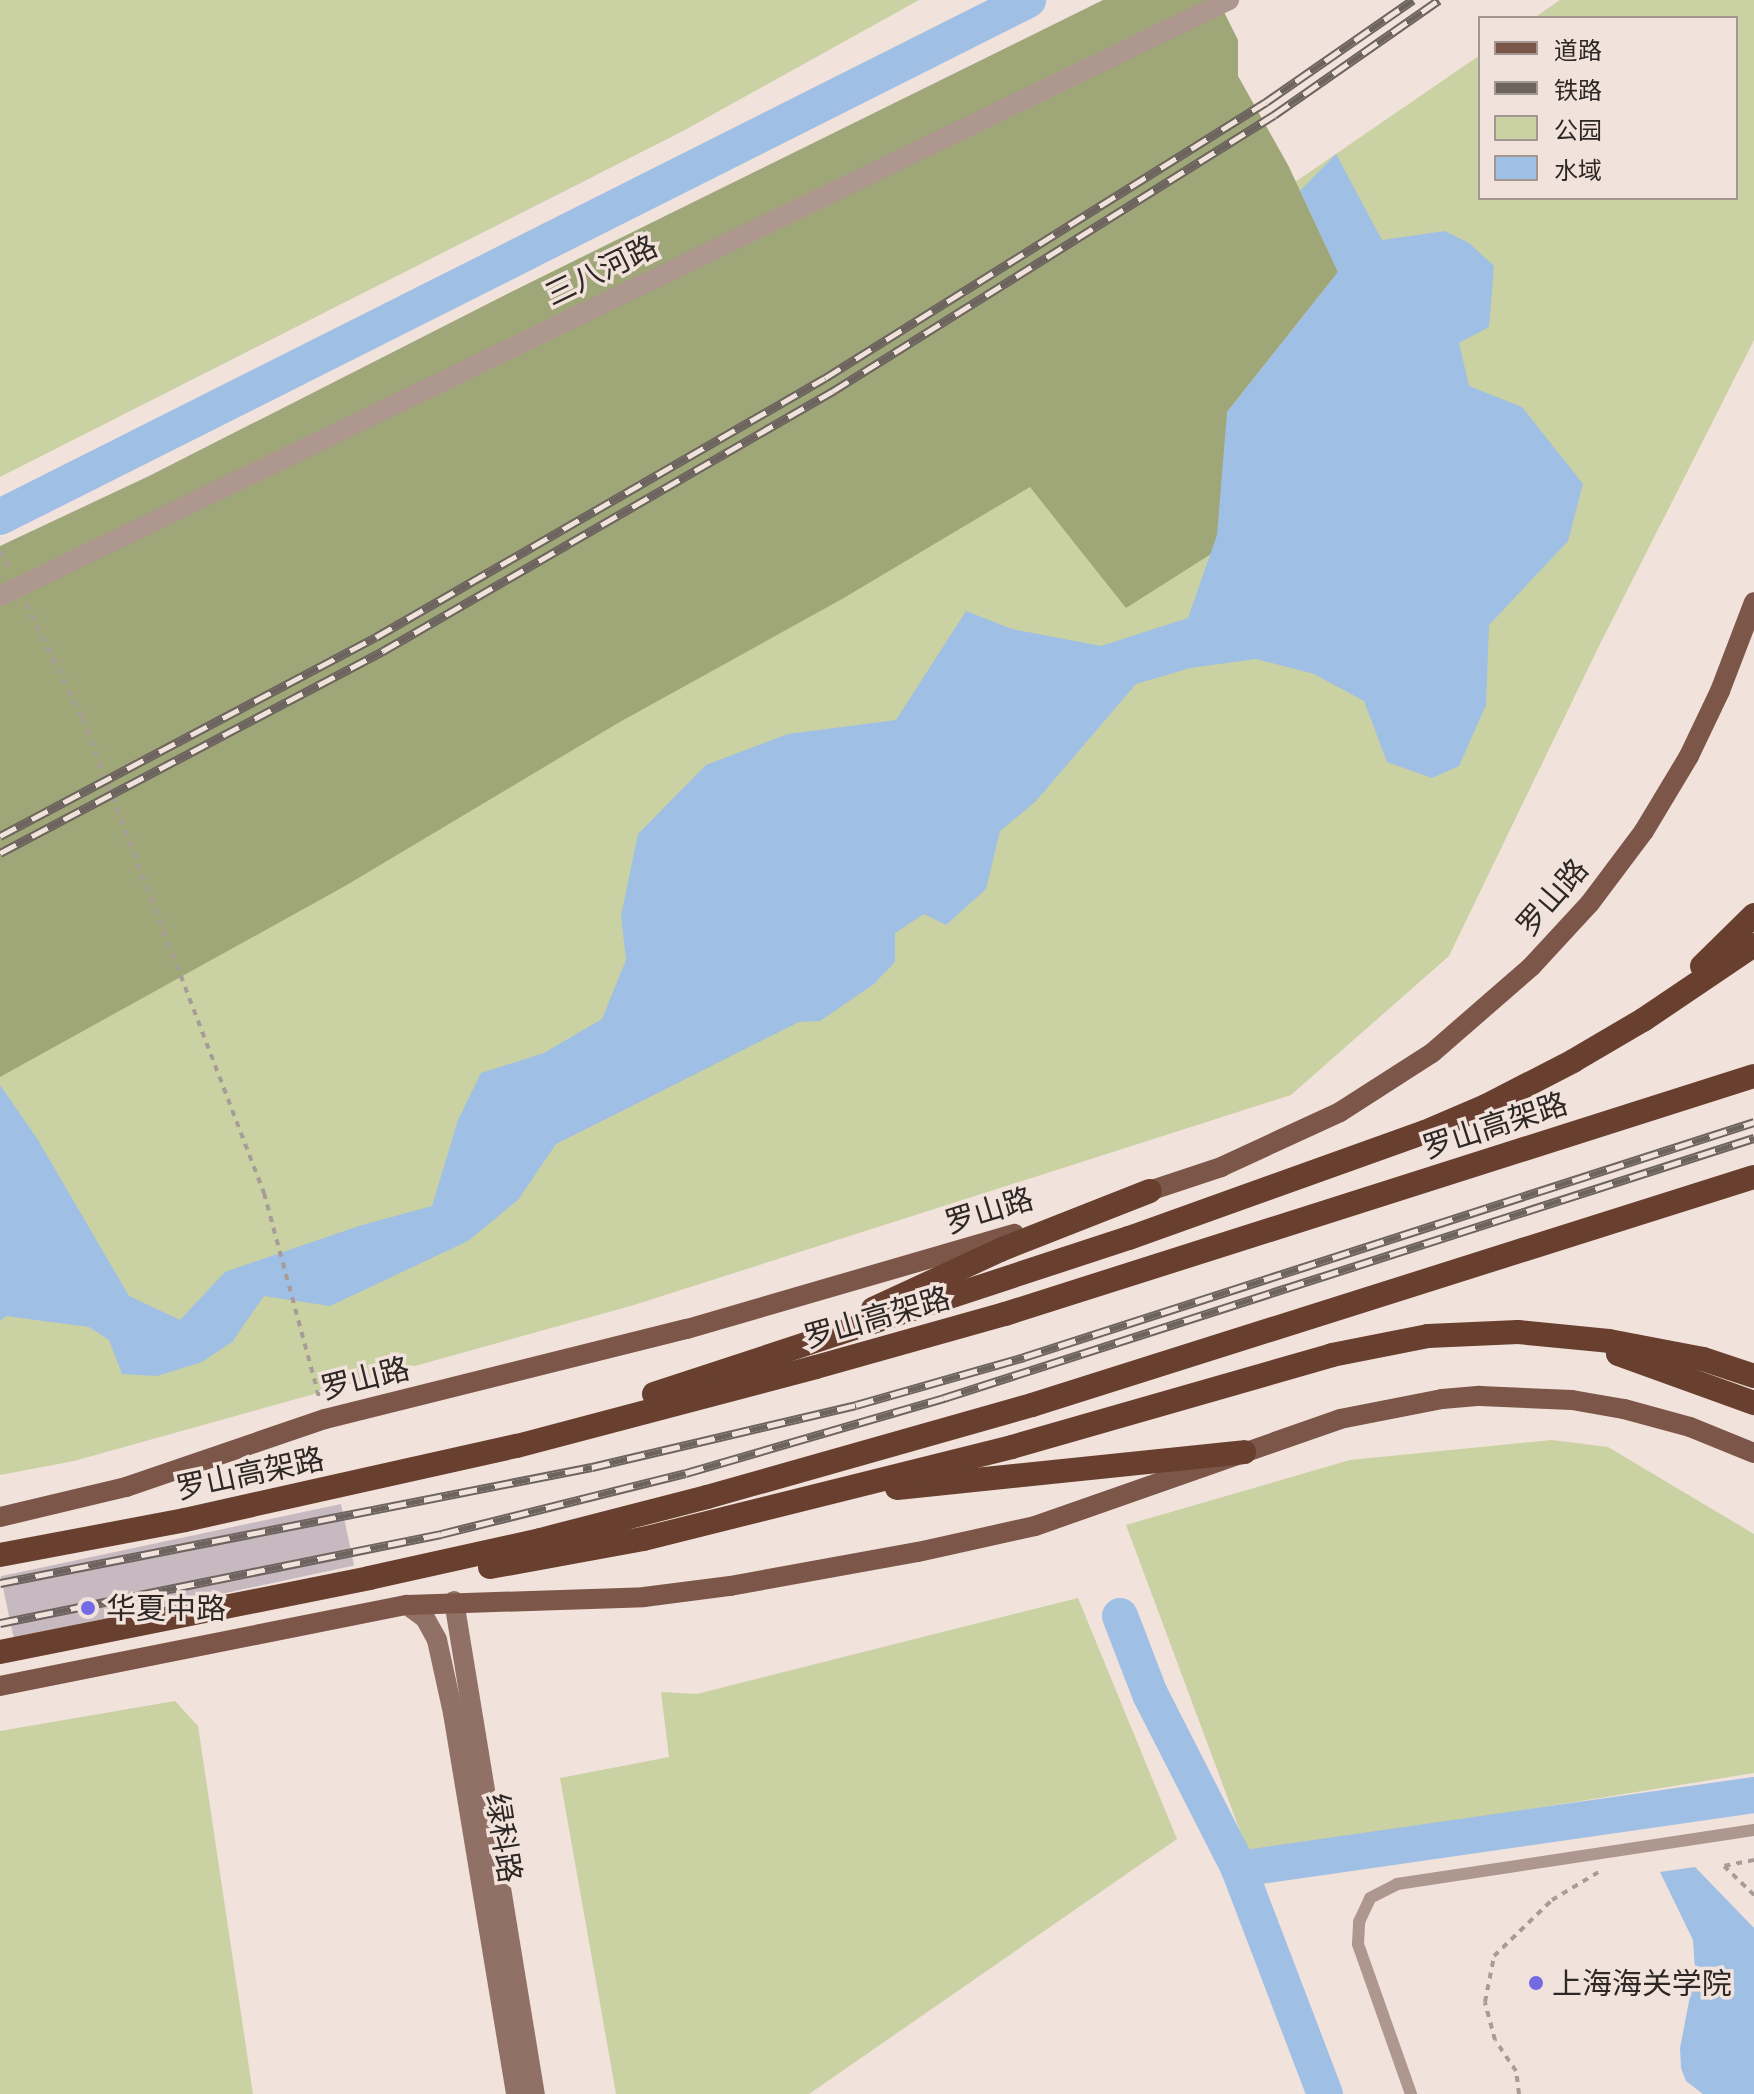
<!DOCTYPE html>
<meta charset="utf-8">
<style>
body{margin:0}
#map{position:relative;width:1754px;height:2094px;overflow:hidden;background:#f1e2db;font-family:Mulish,"Noto Sans SC",sans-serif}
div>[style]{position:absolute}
.green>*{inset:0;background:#cad1a3}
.forest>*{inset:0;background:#9fa678}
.water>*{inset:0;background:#9fbfe5}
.river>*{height:36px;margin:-18px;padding:0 18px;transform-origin:18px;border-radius:18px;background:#9fbfe5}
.building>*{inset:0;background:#c7b9c0;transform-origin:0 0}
.path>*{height:4px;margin-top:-2px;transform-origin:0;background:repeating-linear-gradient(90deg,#a89c97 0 6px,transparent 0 12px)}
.lane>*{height:12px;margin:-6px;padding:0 6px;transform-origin:6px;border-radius:6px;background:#ad978f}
.street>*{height:20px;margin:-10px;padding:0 10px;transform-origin:10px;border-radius:10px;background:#ad978f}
.secondary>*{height:20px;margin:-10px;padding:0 10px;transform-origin:10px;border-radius:10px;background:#917166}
.primary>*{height:20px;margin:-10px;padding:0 10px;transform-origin:10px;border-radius:10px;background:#7c5749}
.highway>*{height:24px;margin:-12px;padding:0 12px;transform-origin:12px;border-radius:12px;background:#694030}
.rail>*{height:9px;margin-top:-4.5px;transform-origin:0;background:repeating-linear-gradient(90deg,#f1e2db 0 18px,#6d6460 0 36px);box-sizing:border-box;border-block:2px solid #6d6460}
.dots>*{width:22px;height:22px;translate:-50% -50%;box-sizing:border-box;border:4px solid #f1e2db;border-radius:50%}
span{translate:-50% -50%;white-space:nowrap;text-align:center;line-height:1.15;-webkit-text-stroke:7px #f1e2db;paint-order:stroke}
.street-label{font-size:30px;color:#2d2725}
.poi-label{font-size:30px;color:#2d2725}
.left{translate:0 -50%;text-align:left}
.legend{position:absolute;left:1478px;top:16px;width:260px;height:184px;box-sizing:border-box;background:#f1e2db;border:2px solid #a39792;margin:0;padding:10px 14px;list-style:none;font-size:24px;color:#2d2725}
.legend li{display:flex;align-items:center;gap:16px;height:40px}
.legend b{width:40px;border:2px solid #a39792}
</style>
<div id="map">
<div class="green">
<i style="clip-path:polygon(0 0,919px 0,683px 131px,0 477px)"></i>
<i style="clip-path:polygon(1560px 0,1754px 0,1754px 340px,1598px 648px,1449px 956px,1291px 1095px,634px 1305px,74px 1461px,0 1475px,0 951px,1141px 288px,1480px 55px,1480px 198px,1736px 198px,1736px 18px,1534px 18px)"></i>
<i style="clip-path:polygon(1552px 1440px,1608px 1447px,1754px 1534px,1754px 1773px,1249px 1855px,1126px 1525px,1350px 1460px)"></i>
<i style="clip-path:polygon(1078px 1598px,1177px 1839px,809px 2094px,616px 2094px,560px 1778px,669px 1757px,661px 1692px,697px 1694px)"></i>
<i style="clip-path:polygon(175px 1701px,198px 1726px,253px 2094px,0 2094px,0 1731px)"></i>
</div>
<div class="forest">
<i style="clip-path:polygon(1103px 0,1218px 0,1238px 40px,1238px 76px,1288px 165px,1338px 272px,1227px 412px,1252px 528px,1126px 608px,1030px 487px,842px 599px,618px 723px,345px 886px,0 1077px,0 546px,149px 476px,511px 292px)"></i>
</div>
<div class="water">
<i style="clip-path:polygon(1336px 154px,1382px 240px,1445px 231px,1469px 243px,1494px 266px,1489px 327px,1459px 343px,1469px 386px,1522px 407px,1583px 484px,1568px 541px,1489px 625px,1486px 705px,1459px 766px,1432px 778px,1387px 762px,1364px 701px,1314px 674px,1256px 659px,1190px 668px,1136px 684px,1036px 801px,1000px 831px,986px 889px,946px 925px,924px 914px,895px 933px,895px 962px,874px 984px,820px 1021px,799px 1022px,556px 1144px,518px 1200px,468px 1241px,330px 1306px,264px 1296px,232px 1342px,202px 1362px,157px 1376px,122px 1374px,109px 1340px,89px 1327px,6px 1316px,0 1321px,0 1085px,38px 1140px,129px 1296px,180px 1320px,225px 1272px,359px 1226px,432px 1206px,458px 1120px,481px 1073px,544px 1053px,602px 1019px,626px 960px,621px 916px,638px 834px,706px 765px,788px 734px,896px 720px,966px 611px,1012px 629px,1101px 646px,1188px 618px,1217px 535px,1227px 412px,1338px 272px,1300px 191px)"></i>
<i style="clip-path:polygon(1695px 1867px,1754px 1928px,1754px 2094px,1703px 2094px,1686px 2081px,1681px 2068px,1680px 2048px,1695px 1970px,1693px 1940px,1660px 1872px)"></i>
</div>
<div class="river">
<i style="left:0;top:517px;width:1151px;rotate:-26.7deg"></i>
<i style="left:1120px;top:1616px;width:84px;rotate:69deg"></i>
<i style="left:1150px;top:1694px;width:196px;rotate:63deg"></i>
<i style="left:1239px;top:1869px;width:241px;rotate:69.1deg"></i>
<i style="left:1239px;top:1869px;width:520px;rotate:-8.18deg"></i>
</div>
<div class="building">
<i style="left:341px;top:1504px;width:63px;height:348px;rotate:78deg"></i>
</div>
<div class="path">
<i style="left:0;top:551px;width:22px;rotate:63deg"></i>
<i style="left:26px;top:604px;width:127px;rotate:63.8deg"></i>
<i style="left:82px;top:718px;width:509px;rotate:69.04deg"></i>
<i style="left:264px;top:1193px;width:215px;rotate:74.9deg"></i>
<i style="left:1754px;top:1860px;width:31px;rotate:169deg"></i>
<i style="left:1724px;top:1866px;width:42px;rotate:44deg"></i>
<i style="left:1519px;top:2094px;width:23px;rotate:-97deg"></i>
<i style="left:1516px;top:2071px;width:37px;rotate:-124deg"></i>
<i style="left:1495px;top:2040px;width:39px;rotate:-105deg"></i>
<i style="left:1485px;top:2002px;width:47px;rotate:-78.9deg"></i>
<i style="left:1494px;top:1956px;width:81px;rotate:-44deg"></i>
<i style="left:1552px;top:1900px;width:58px;rotate:-31deg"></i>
</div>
<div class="lane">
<i style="left:1411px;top:2094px;width:159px;rotate:-109.5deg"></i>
<i style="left:1358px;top:1944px;width:22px;rotate:-87deg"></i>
<i style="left:1359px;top:1922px;width:26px;rotate:-65deg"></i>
<i style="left:1370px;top:1898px;width:30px;rotate:-27deg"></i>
<i style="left:1397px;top:1884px;width:361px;rotate:-8.6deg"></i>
</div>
<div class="street">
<i style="left:0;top:596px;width:1366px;rotate:-25.87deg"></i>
</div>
<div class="secondary">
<i style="left:454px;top:1601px;width:500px;rotate:80.7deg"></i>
<i style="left:407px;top:1605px;width:22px;rotate:36deg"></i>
<i style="left:425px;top:1618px;width:25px;rotate:61deg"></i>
<i style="left:437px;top:1640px;width:75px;rotate:77.6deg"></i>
<i style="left:453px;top:1713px;width:386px;rotate:80.6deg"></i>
</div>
<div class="primary">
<i style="left:1137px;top:1195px;width:89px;rotate:-18.4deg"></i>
<i style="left:1221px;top:1167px;width:131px;rotate:-24.8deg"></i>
<i style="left:1340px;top:1112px;width:109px;rotate:-32.7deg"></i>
<i style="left:1432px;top:1053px;width:131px;rotate:-41deg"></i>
<i style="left:1531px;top:967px;width:87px;rotate:-47.3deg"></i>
<i style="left:1590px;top:903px;width:90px;rotate:-53.1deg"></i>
<i style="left:1644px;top:831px;width:87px;rotate:-59deg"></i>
<i style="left:1689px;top:756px;width:72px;rotate:-64.5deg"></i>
<i style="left:1720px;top:691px;width:95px;rotate:-69.1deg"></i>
<i style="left:0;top:1517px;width:130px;rotate:-13.4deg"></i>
<i style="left:126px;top:1487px;width:210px;rotate:-18.9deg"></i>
<i style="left:325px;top:1419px;width:373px;rotate:-14deg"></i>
<i style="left:687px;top:1329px;width:341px;rotate:-16.2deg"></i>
<i style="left:0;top:1686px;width:415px;rotate:-11.3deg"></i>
<i style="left:407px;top:1605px;width:237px;rotate:-1.9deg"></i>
<i style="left:644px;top:1597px;width:87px;rotate:-7.3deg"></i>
<i style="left:730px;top:1586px;width:191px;rotate:-10.3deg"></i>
<i style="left:918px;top:1552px;width:120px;rotate:-12.5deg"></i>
<i style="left:1035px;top:1526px;width:323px;rotate:-19.3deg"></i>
<i style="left:1340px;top:1419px;width:104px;rotate:-11.1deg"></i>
<i style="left:1442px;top:1399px;width:38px;rotate:-5deg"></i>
<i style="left:1480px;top:1396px;width:92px;rotate:2.5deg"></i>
<i style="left:1572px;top:1400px;width:53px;rotate:9.8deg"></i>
<i style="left:1624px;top:1409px;width:68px;rotate:15.3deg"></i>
<i style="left:1690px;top:1427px;width:69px;rotate:22.1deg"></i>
</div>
<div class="highway">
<i style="left:1702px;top:966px;width:73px;rotate:-44.4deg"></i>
<i style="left:873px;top:1309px;width:140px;rotate:-24.9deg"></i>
<i style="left:1000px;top:1250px;width:161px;rotate:-21.5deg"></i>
<i style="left:1618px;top:1354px;width:145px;rotate:19.8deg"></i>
<i style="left:654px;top:1394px;width:500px;rotate:-18.2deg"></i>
<i style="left:1129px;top:1238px;width:314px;rotate:-19.7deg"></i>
<i style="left:1425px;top:1132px;width:66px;rotate:-23.1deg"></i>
<i style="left:1486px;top:1106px;width:98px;rotate:-27.3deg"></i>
<i style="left:1573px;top:1061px;width:81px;rotate:-30.4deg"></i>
<i style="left:1643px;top:1020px;width:134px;rotate:-34deg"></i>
<i style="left:897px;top:1488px;width:349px;rotate:-5.9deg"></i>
<i style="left:0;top:1555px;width:188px;rotate:-10.7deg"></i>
<i style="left:185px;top:1520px;width:340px;rotate:-12.6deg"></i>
<i style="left:517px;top:1446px;width:309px;rotate:-14.8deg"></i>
<i style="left:816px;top:1367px;width:196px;rotate:-15.7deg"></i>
<i style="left:1005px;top:1314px;width:786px;rotate:-17.63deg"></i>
<i style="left:490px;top:1567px;width:156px;rotate:-10.4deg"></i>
<i style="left:643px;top:1539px;width:380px;rotate:-14deg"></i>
<i style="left:1012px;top:1447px;width:333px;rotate:-16deg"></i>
<i style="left:1332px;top:1355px;width:98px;rotate:-11.2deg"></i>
<i style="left:1428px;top:1336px;width:90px;rotate:-2.5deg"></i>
<i style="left:1518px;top:1332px;width:91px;rotate:5.6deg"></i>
<i style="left:1609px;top:1341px;width:96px;rotate:10.8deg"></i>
<i style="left:1703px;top:1359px;width:54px;rotate:18.4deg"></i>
<i style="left:0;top:1652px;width:376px;rotate:-11.3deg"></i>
<i style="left:369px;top:1578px;width:175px;rotate:-12.5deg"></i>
<i style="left:540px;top:1540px;width:172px;rotate:-14.4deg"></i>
<i style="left:707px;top:1497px;width:338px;rotate:-15.8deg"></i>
<i style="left:1032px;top:1405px;width:757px;rotate:-17.53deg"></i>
</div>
<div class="rail">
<i style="left:0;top:836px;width:425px;rotate:-27.9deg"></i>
<i style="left:376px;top:637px;width:518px;rotate:-29.98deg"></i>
<i style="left:825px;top:378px;width:520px;rotate:-32.04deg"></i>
<i style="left:1266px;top:102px;width:179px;rotate:-34.8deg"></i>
<i style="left:0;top:853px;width:433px;rotate:-27.8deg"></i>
<i style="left:383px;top:651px;width:520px;rotate:-30.02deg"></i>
<i style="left:833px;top:391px;width:520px;rotate:-32.04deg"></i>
<i style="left:1274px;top:115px;width:201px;rotate:-34.9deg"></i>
<i style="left:0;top:1583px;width:603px;rotate:-11.09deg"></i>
<i style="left:592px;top:1467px;width:271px;rotate:-13.2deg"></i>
<i style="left:856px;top:1405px;width:175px;rotate:-15.9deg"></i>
<i style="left:1024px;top:1357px;width:767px;rotate:-17.84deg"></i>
<i style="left:0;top:1623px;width:450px;rotate:-11.4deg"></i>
<i style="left:441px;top:1534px;width:252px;rotate:-14deg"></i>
<i style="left:686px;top:1473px;width:269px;rotate:-16.2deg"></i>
<i style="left:944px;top:1398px;width:851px;rotate:-17.8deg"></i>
</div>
<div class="dots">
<i style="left:88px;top:1608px;background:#746ae5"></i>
<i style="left:1536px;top:1983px;background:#746ae5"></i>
</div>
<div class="street-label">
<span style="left:601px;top:270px;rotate:-26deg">三八河路</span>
<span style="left:1552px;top:897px;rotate:-49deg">罗山路</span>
<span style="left:1495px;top:1125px;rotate:-18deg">罗山高架路</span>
<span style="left:989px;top:1210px;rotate:-17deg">罗山路</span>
<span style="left:877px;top:1317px;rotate:-16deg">罗山高架路</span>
<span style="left:365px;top:1378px;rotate:-14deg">罗山路</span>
<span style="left:250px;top:1473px;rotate:-12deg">罗山高架路</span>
<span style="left:504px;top:1838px;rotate:81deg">绿科路</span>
</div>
<div class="poi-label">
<span class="left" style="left:106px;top:1608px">华夏中路</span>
<span class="left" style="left:1552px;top:1983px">上海海关学院</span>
</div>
<ul class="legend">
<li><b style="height:10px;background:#7c5749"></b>道路</li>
<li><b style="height:10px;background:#6d6460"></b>铁路</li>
<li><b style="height:22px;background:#cad1a3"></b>公园</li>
<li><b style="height:22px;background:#9fbfe5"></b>水域</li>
</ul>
</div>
